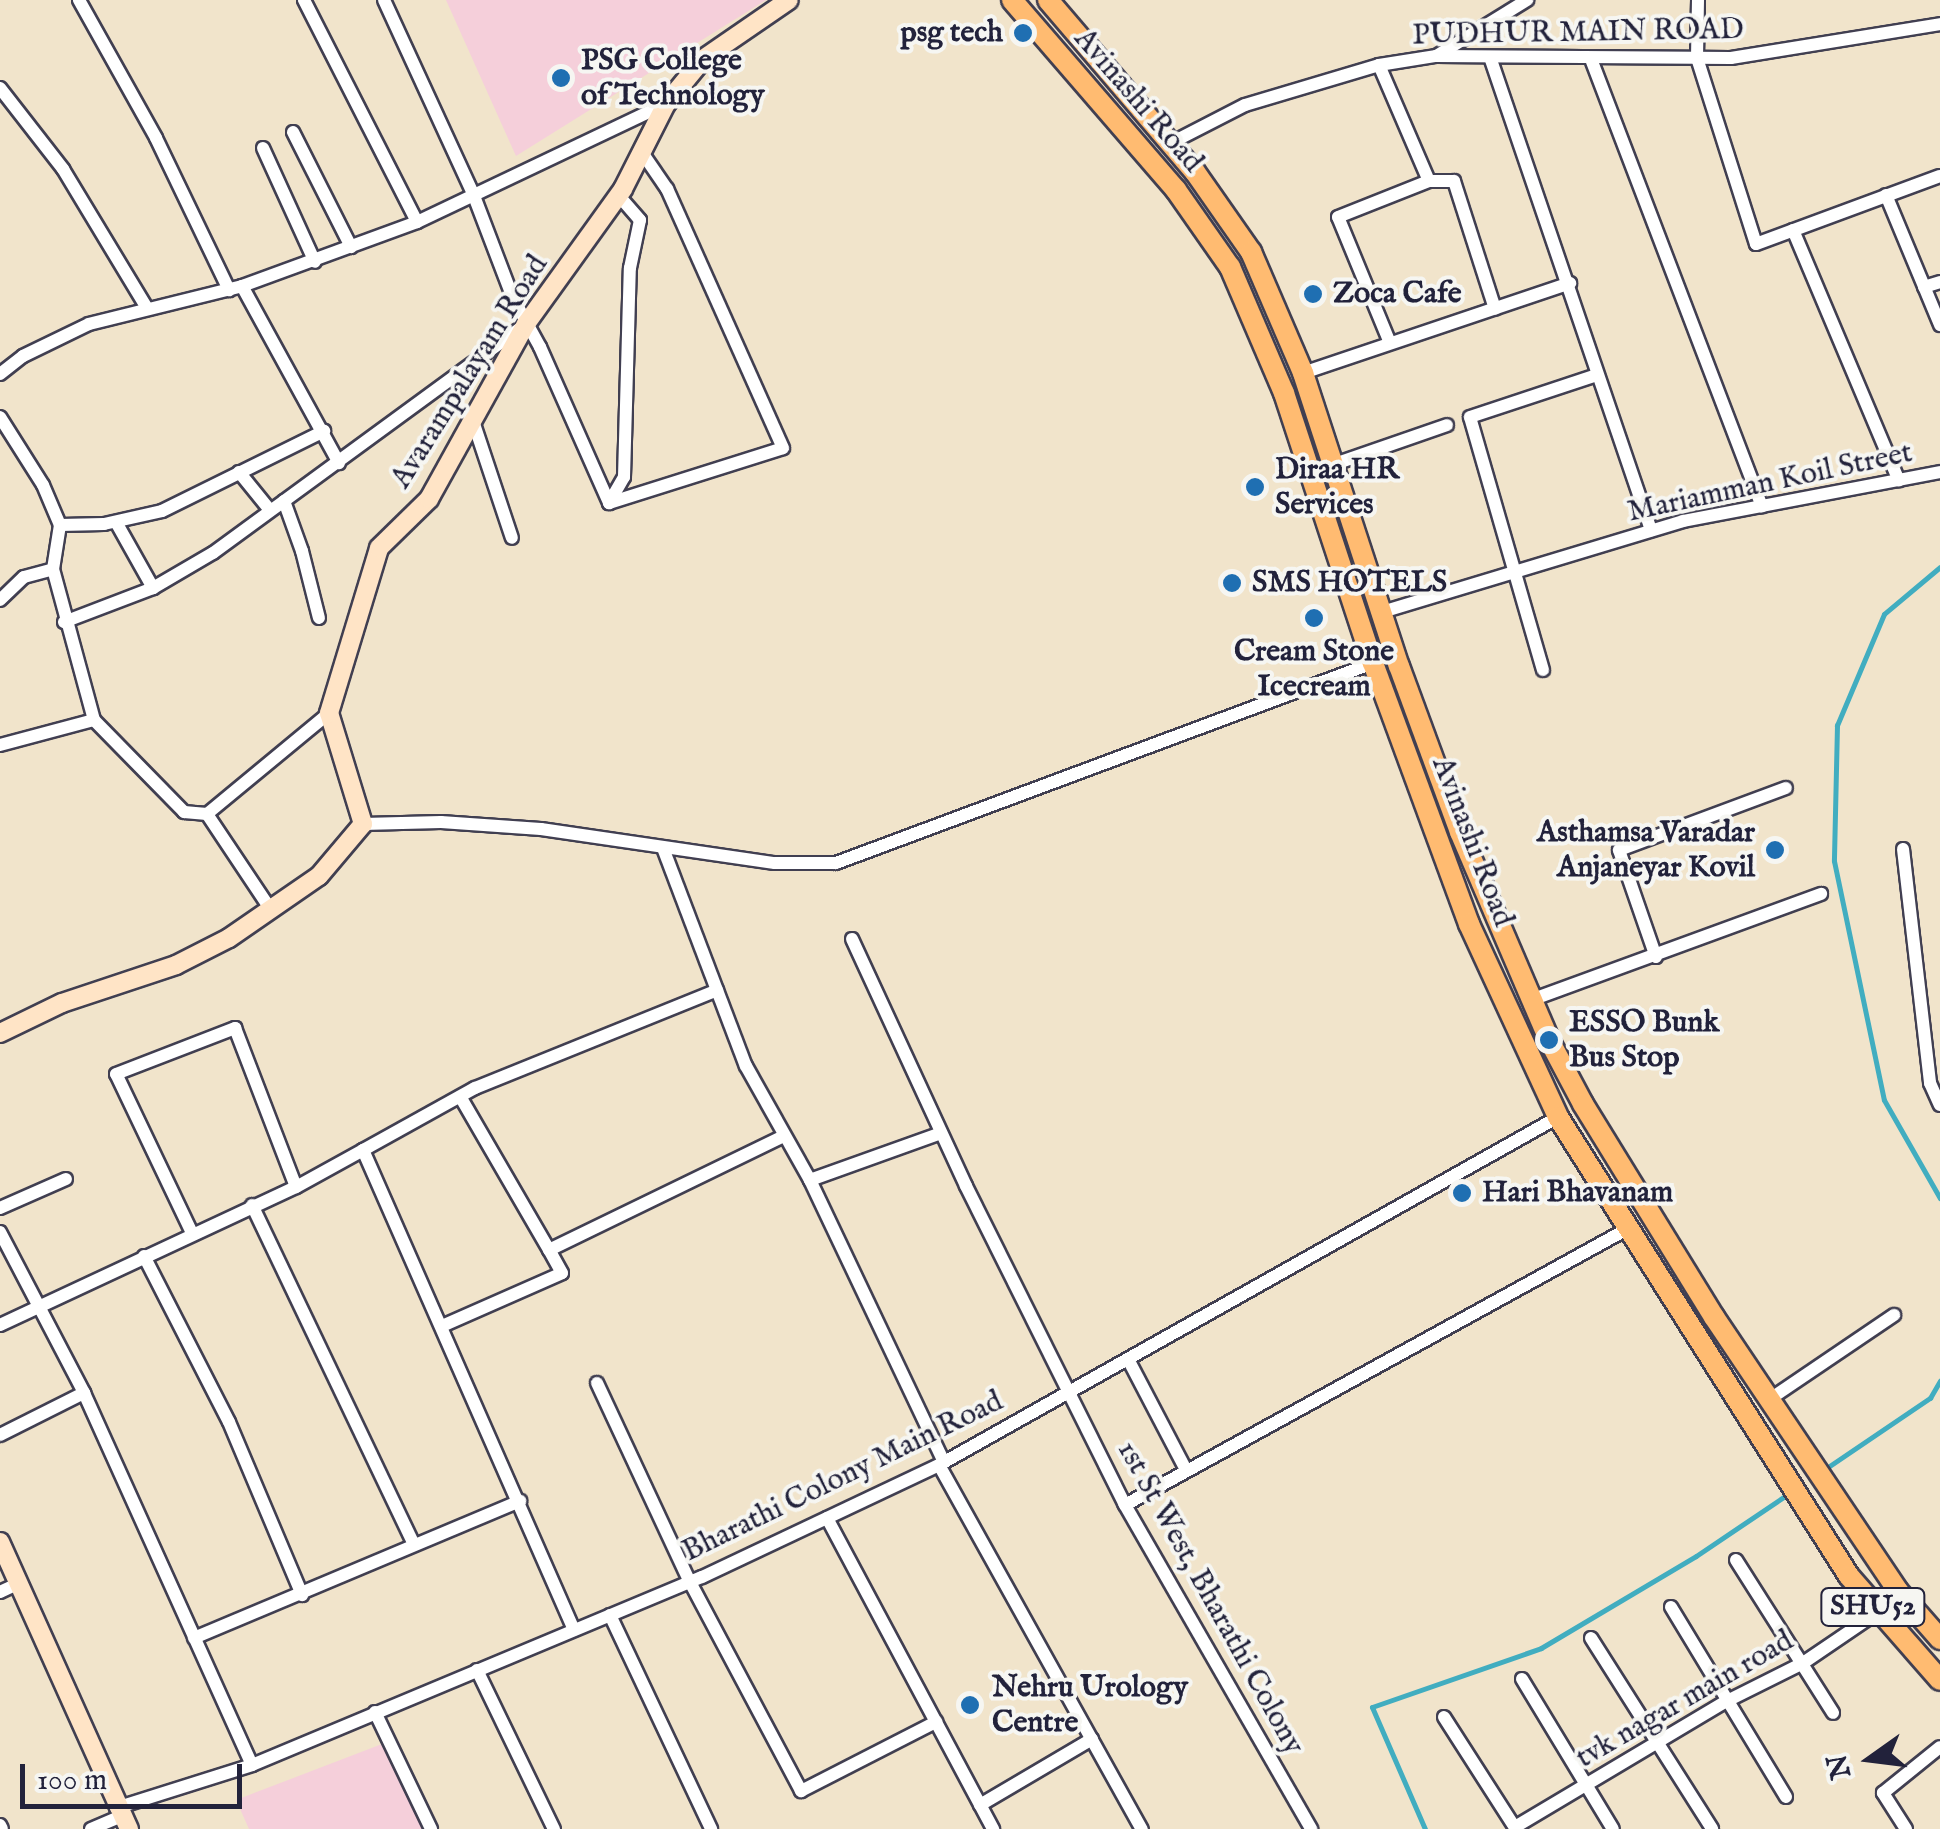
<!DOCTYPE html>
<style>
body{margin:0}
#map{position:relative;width:1940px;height:1829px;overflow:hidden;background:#f1e4cb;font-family:"IM FELL English",serif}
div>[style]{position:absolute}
.built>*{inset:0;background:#f5cfda}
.stream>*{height:5px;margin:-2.5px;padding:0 2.5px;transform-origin:2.5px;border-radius:2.5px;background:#41adc0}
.roads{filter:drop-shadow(2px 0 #413f51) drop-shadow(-2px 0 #413f51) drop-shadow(0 2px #413f51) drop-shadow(0 -2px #413f51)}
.street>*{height:12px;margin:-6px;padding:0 6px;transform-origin:6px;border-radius:6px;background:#fff}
.secondary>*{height:18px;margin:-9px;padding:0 9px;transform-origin:9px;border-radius:9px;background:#ffe4c6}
.primary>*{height:20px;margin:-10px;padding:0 10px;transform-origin:10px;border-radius:10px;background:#ffbb71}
.dots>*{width:28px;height:28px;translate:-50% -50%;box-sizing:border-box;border:5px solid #f6f6f2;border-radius:50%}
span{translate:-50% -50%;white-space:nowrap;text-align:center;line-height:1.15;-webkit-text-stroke:8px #f6f6f2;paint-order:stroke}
.shield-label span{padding:2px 8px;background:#f6f6f2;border:2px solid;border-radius:8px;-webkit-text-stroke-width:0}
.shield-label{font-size:28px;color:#22223b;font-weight:700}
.poi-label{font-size:30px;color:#22223b;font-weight:700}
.right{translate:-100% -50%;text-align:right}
.left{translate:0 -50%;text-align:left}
.street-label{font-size:30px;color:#22223b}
.north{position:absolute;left:1820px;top:1709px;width:100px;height:100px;-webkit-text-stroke:8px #f6f6f2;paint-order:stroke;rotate:256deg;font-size:28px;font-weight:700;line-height:40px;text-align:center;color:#22223b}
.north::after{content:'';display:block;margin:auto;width:35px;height:45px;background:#22223b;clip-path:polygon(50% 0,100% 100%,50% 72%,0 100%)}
.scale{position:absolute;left:20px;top:1764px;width:222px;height:45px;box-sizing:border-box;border:5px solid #22223b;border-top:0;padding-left:12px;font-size:30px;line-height:35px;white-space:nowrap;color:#22223b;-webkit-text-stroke:8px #f6f6f2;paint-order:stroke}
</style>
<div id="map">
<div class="built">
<i style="clip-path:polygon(446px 0,766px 0,516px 156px)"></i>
<i style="clip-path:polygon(382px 1744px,423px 1829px,249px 1829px,236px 1800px)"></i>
</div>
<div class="stream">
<i style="left:1940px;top:567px;width:73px;rotate:140deg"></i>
<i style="left:1884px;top:614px;width:121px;rotate:112.9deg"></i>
<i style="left:1837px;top:725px;width:136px;rotate:91.3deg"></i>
<i style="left:1834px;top:861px;width:244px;rotate:78.2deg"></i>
<i style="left:1884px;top:1100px;width:113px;rotate:60.3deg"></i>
<i style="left:1825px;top:1469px;width:127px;rotate:-34.1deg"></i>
<i style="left:1930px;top:1398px;width:20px;rotate:-60deg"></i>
<i style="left:1425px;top:1829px;width:133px;rotate:-113.5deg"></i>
<i style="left:1372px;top:1707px;width:179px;rotate:-19.2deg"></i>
<i style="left:1541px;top:1648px;width:180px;rotate:-30.7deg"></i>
<i style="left:1696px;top:1556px;width:115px;rotate:-34deg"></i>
</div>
<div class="roads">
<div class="street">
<i style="left:79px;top:0;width:158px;rotate:60.8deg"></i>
<i style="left:156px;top:138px;width:169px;rotate:64.3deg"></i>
<i style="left:304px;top:0;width:249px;rotate:63deg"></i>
<i style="left:384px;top:0;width:216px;rotate:65.3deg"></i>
<i style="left:474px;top:196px;width:109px;rotate:69.1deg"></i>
<i style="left:513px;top:298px;width:56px;rotate:61.1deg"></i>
<i style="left:540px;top:347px;width:171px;rotate:66.1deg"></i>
<i style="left:609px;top:503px;width:182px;rotate:-17.5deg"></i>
<i style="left:783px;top:448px;width:284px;rotate:-114.1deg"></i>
<i style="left:667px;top:189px;width:42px;rotate:-124.4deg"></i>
<i style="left:1698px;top:0;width:58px;rotate:91deg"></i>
<i style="left:1697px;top:58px;width:195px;rotate:72.4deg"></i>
<i style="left:1756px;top:244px;width:196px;rotate:-20.3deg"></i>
<i style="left:1438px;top:55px;width:105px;rotate:-31.7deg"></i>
<i style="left:1490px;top:57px;width:500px;rotate:71.2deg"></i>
<i style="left:1591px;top:59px;width:479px;rotate:69.1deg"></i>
<i style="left:1379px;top:65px;width:126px;rotate:66.7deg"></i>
<i style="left:1429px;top:181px;width:25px"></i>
<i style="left:1454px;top:181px;width:134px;rotate:72.2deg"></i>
<i style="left:0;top:88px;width:103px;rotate:52.1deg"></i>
<i style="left:63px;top:169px;width:162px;rotate:58.9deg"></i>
<i style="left:293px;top:132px;width:129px;rotate:63.2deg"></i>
<i style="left:1169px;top:144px;width:85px;rotate:-27.2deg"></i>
<i style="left:1245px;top:105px;width:140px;rotate:-16.6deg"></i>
<i style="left:1379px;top:65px;width:58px;rotate:-9deg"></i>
<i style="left:1436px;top:56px;width:295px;rotate:0.4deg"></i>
<i style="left:1731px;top:58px;width:212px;rotate:-9.2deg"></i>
<i style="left:263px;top:148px;width:125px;rotate:65.5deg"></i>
<i style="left:1886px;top:195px;width:141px;rotate:67.4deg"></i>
<i style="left:1793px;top:230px;width:272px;rotate:67.1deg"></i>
<i style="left:242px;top:286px;width:202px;rotate:61.3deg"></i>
<i style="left:1924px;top:287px;width:17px;rotate:-17deg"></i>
<i style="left:1390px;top:343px;width:136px;rotate:-112.4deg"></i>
<i style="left:1338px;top:217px;width:98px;rotate:-21.6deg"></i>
<i style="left:1303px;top:373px;width:282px;rotate:-18.6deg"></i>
<i style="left:0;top:374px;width:29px;rotate:-38deg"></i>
<i style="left:23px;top:356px;width:73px;rotate:-25.9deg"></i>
<i style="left:89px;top:324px;width:158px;rotate:-13.9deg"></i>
<i style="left:242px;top:286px;width:186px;rotate:-20.1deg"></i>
<i style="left:417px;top:222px;width:276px;rotate:-25.4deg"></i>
<i style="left:0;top:417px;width:80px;rotate:57.7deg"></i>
<i style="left:43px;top:485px;width:43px;rotate:67deg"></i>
<i style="left:60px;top:525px;width:45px;rotate:99deg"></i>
<i style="left:53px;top:569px;width:156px;rotate:74.8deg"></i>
<i style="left:94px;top:720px;width:129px;rotate:45.6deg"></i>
<i style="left:184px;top:812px;width:23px;rotate:5deg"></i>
<i style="left:207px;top:814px;width:115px;rotate:56.3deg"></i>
<i style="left:473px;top:421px;width:123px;rotate:71.6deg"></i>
<i style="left:1326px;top:467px;width:128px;rotate:-19.1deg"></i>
<i style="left:239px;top:472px;width:48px;rotate:51deg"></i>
<i style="left:284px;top:501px;width:53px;rotate:70.2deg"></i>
<i style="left:302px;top:551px;width:69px;rotate:75.8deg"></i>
<i style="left:609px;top:503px;width:30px;rotate:-60deg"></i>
<i style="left:624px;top:477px;width:209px;rotate:-88.4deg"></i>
<i style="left:630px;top:268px;width:49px;rotate:-78.2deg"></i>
<i style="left:640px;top:220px;width:33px;rotate:-131deg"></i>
<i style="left:116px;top:522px;width:76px;rotate:60.7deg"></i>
<i style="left:60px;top:525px;width:44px;rotate:-1.3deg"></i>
<i style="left:104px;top:524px;width:59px;rotate:-12.6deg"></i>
<i style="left:162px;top:511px;width:181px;rotate:-26.3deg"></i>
<i style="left:0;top:600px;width:33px;rotate:-44deg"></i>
<i style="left:24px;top:577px;width:30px;rotate:-15deg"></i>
<i style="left:1382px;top:612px;width:314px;rotate:-16.8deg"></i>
<i style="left:1683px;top:521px;width:262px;rotate:-10.8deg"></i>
<i style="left:64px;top:622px;width:95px;rotate:-20.9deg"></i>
<i style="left:153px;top:588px;width:69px;rotate:-30.3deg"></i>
<i style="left:213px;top:553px;width:383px;rotate:-36.2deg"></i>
<i style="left:1543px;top:670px;width:263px;rotate:-106.1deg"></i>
<i style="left:1470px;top:417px;width:134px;rotate:-18.3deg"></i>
<i style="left:0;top:745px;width:97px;rotate:-14.9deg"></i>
<i style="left:207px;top:814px;width:158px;rotate:-39.6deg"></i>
<i style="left:363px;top:824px;width:78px;rotate:-1.5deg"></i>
<i style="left:441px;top:822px;width:100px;rotate:4deg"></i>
<i style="left:541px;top:829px;width:236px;rotate:8.3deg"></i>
<i style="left:775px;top:863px;width:61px"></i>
<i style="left:836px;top:863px;width:573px;rotate:-20.43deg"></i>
<i style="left:663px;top:848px;width:233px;rotate:69.2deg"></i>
<i style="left:746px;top:1066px;width:131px;rotate:60.7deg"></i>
<i style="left:810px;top:1180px;width:312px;rotate:64.6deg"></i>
<i style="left:1903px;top:849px;width:236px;rotate:83.4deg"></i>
<i style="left:1930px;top:1083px;width:24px;rotate:66deg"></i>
<i style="left:852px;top:939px;width:272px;rotate:65.2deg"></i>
<i style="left:966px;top:1186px;width:356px;rotate:63.5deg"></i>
<i style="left:1125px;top:1505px;width:374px;rotate:60.1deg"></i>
<i style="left:1656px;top:957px;width:113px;rotate:-109.1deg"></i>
<i style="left:1619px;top:850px;width:178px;rotate:-20.4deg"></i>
<i style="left:1531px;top:1000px;width:309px;rotate:-20.1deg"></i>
<i style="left:461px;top:1098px;width:176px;rotate:59.9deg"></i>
<i style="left:549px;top:1250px;width:259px;rotate:-25.9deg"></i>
<i style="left:363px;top:1150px;width:128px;rotate:-29deg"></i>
<i style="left:475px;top:1088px;width:261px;rotate:-22deg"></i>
<i style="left:810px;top:1180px;width:139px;rotate:-19.7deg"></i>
<i style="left:252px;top:1205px;width:376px;rotate:64.5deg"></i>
<i style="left:0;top:1208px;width:72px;rotate:-23.7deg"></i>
<i style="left:0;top:1232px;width:182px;rotate:62.4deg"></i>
<i style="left:84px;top:1393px;width:408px;rotate:65.7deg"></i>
<i style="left:192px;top:1233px;width:176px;rotate:-115.5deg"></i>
<i style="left:116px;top:1074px;width:128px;rotate:-21.1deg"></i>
<i style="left:235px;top:1028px;width:170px;rotate:69deg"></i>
<i style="left:144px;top:1256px;width:186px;rotate:62.9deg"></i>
<i style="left:229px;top:1422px;width:188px;rotate:67.1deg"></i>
<i style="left:0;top:1325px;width:327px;rotate:-25deg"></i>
<i style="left:296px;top:1187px;width:77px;rotate:-28.9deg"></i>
<i style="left:363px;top:1150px;width:524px;rotate:66.27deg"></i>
<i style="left:442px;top:1326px;width:131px;rotate:-23.8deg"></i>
<i style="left:562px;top:1273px;width:26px;rotate:-119deg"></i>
<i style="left:1128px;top:1359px;width:123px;rotate:62.4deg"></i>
<i style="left:597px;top:1383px;width:220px;rotate:65deg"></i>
<i style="left:690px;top:1582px;width:237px;rotate:62deg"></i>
<i style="left:801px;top:1791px;width:152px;rotate:-27.1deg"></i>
<i style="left:1770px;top:1399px;width:150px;rotate:-34.1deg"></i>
<i style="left:0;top:1435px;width:94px;rotate:-26.6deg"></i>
<i style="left:939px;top:1465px;width:417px;rotate:60.9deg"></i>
<i style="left:1125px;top:1505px;width:575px;rotate:-28.79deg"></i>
<i style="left:827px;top:1518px;width:353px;rotate:61.9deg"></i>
<i style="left:1736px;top:1560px;width:181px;rotate:57.6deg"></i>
<i style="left:0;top:1592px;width:21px;rotate:-25deg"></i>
<i style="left:1671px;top:1607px;width:222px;rotate:58.8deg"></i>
<i style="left:610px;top:1615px;width:237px;rotate:64.7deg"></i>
<i style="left:194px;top:1638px;width:354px;rotate:-22.8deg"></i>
<i style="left:1591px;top:1638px;width:226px;rotate:57.6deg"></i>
<i style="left:477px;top:1670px;width:177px;rotate:64.2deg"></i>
<i style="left:1522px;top:1679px;width:175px;rotate:58.8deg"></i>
<i style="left:375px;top:1712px;width:130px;rotate:64.4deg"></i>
<i style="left:1444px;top:1717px;width:133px;rotate:57.3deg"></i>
<i style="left:980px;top:1805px;width:130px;rotate:-30.5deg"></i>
<i style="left:116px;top:1808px;width:143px;rotate:-17.5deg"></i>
<i style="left:252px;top:1765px;width:488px;rotate:-22.7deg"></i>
<i style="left:702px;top:1577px;width:262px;rotate:-25.3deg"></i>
<i style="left:939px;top:1465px;width:710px;rotate:-29.34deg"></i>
<i style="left:0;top:1825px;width:4px;rotate:63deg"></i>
<i style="left:1515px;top:1827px;width:244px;rotate:-30.8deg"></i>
<i style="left:1725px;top:1702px;width:87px;rotate:-26.6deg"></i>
<i style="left:1803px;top:1663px;width:91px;rotate:-34.2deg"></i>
<i style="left:91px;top:1829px;width:33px;rotate:-23deg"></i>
<i style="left:1906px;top:1829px;width:43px;rotate:-122.6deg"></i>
<i style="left:1883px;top:1793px;width:73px;rotate:-38.9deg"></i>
</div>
<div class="secondary">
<i style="left:0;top:1033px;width:69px;rotate:-25.8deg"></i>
<i style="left:62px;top:1003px;width:120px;rotate:-18.4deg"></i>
<i style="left:176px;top:965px;width:59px;rotate:-27deg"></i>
<i style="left:229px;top:938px;width:109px;rotate:-34.6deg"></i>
<i style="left:319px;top:876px;width:68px;rotate:-49.8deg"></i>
<i style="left:363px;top:824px;width:116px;rotate:-107deg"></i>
<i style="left:329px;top:713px;width:172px;rotate:-73.1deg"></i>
<i style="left:379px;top:548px;width:70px;rotate:-44.4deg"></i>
<i style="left:429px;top:499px;width:200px;rotate:-61deg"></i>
<i style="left:526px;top:324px;width:166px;rotate:-54.3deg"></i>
<i style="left:623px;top:189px;width:95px;rotate:-63.2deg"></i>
<i style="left:666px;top:104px;width:58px;rotate:-50.6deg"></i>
<i style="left:703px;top:59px;width:104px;rotate:-34.5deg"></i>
<i style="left:0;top:1542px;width:315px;rotate:65.8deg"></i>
</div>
<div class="primary">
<i style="left:1012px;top:0;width:251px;rotate:49.2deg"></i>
<i style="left:1176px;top:190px;width:94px;rotate:55deg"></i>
<i style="left:1230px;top:267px;width:137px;rotate:66.8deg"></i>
<i style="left:1284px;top:393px;width:284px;rotate:71.8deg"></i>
<i style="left:1373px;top:663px;width:278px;rotate:69.8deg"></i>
<i style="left:1469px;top:924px;width:213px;rotate:65.2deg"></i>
<i style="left:1558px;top:1117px;width:543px;rotate:57.63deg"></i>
<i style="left:1849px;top:1576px;width:138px;rotate:48.8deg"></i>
<i style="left:1048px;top:0;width:226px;rotate:49.5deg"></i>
<i style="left:1195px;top:172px;width:98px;rotate:55deg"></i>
<i style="left:1251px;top:252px;width:132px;rotate:66.7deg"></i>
<i style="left:1303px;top:373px;width:308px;rotate:71.9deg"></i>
<i style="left:1399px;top:666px;width:177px;rotate:69.8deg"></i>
<i style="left:1460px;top:832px;width:226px;rotate:66.8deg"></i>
<i style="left:1549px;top:1040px;width:72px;rotate:62deg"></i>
<i style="left:1583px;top:1104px;width:250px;rotate:58.4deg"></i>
<i style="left:1714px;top:1317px;width:330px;rotate:56.1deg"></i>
<i style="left:1898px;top:1591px;width:64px;rotate:48.8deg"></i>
</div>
</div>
<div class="dots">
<i style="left:1023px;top:33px;background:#1f6fb2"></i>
<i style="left:561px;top:78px;background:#1f6fb2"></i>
<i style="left:1313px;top:294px;background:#1f6fb2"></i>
<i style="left:1255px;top:487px;background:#1f6fb2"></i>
<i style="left:1232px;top:583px;background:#1f6fb2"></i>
<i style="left:1314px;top:618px;background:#1f6fb2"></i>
<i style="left:1775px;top:850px;background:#1f6fb2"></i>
<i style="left:1549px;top:1040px;background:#1f6fb2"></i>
<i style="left:1462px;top:1193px;background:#1f6fb2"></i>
<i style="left:970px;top:1705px;background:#1f6fb2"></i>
</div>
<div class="shield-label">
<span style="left:1873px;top:1607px">SHU52</span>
</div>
<div class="poi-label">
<span class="right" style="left:1003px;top:33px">psg tech</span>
<span class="left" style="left:581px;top:78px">PSG College<br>of Technology</span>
<span class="left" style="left:1333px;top:294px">Zoca Cafe</span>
<span class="left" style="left:1275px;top:487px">Diraa HR<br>Services</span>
<span class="left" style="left:1252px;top:583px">SMS HOTELS</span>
<span style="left:1314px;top:669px">Cream Stone<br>Icecream</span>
<span class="right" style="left:1755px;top:850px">Asthamsa Varadar<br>Anjaneyar Kovil</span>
<span class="left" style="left:1569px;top:1040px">ESSO Bunk<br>Bus Stop</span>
<span class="left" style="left:1482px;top:1193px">Hari Bhavanam</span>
<span class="left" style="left:992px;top:1705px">Nehru Urology<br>Centre</span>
</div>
<div class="street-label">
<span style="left:1578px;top:33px;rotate:-1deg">PUDHUR MAIN ROAD</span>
<span style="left:1138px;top:101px;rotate:49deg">Avinashi Road</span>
<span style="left:470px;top:372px;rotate:-58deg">Avarampalayam Road</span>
<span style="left:1770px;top:483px;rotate:-12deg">Mariamman Koil Street</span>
<span style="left:1472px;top:842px;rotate:69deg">Avinashi Road</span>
<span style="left:843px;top:1477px;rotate:-26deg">Bharathi Colony Main Road</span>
<span style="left:1210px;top:1598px;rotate:61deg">1st St West, Bharathi Colony</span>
<span style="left:1685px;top:1700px;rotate:-30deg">tvk nagar main road</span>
</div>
<div class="north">N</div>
<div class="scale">100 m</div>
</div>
